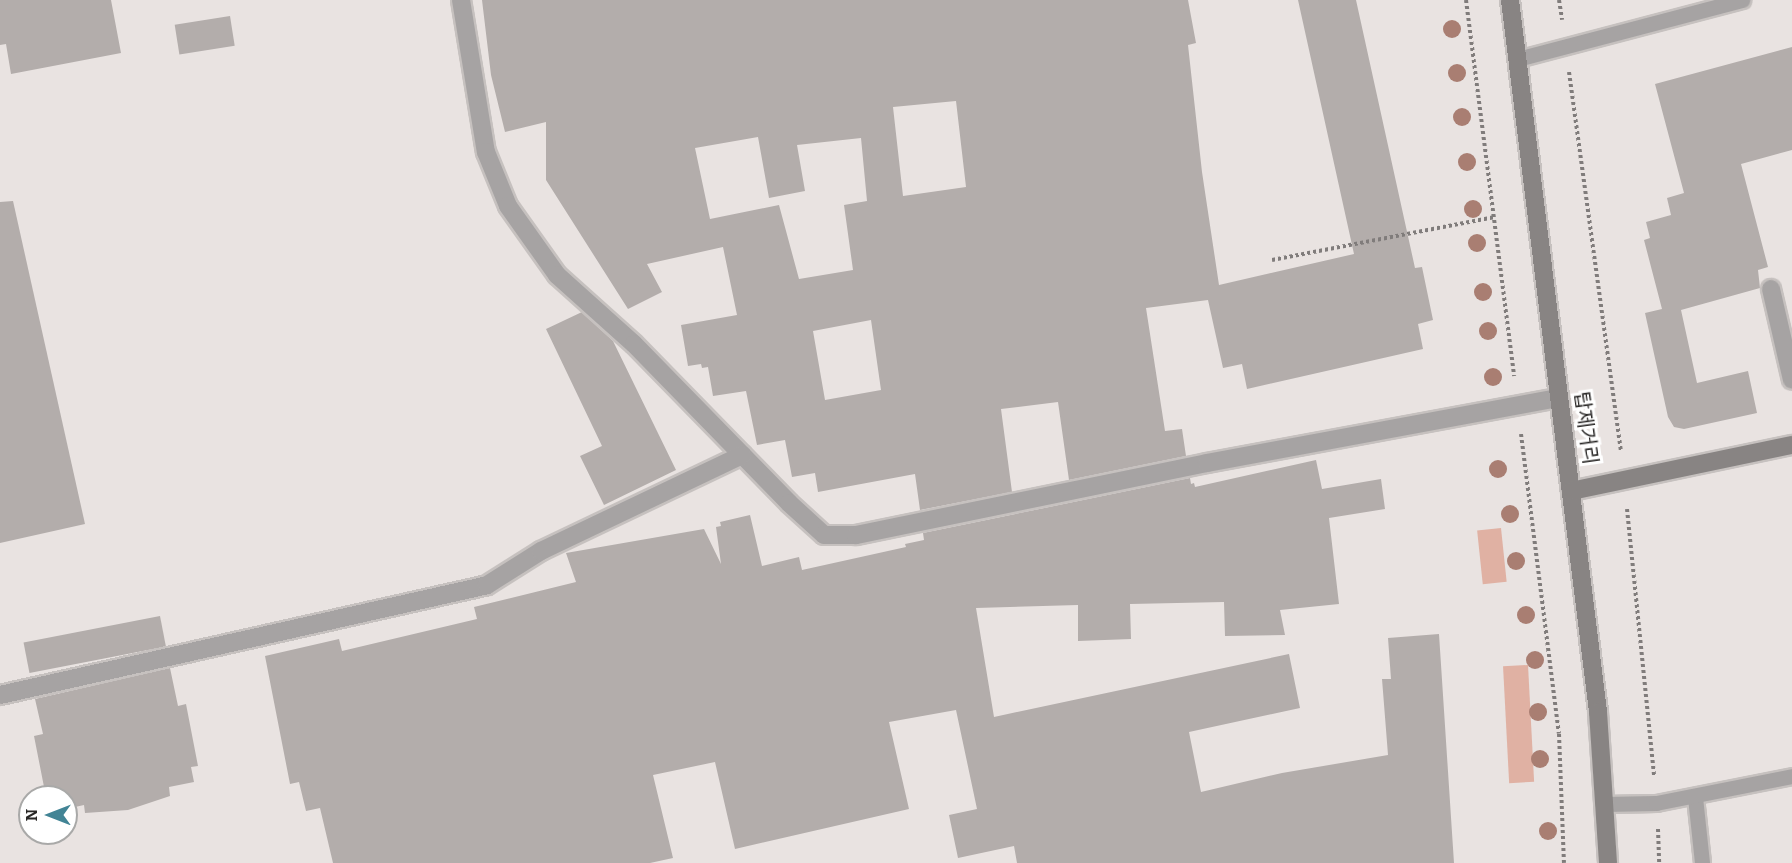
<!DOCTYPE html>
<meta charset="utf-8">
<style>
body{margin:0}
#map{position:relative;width:1792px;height:863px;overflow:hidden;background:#e9e3e1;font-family:Bitter,"Noto Sans KR",serif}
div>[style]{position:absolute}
.green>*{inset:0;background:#e0b1a3;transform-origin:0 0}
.building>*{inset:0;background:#b3adab;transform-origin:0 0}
.path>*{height:4px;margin-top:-2px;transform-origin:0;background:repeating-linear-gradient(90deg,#807c7b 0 3px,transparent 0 6px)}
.roads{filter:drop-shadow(2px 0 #c6c1bf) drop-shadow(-2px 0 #c6c1bf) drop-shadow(0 2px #c6c1bf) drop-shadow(0 -2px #c6c1bf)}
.lane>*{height:15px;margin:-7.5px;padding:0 7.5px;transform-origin:7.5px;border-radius:7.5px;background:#a6a3a3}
.street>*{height:18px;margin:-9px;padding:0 9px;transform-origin:9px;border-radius:9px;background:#a6a3a3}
.secondary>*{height:18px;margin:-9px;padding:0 9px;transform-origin:9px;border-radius:9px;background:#888483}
.trees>*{width:18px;height:18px;margin:-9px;border-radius:50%;background:#a97e72}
span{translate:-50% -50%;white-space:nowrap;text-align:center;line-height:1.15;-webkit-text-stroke:6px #fff;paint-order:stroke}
.street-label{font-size:20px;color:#292726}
.north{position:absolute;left:18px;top:785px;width:60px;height:60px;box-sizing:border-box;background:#fff;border:2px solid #a9a9a8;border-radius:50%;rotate:270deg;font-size:16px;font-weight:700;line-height:24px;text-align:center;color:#292726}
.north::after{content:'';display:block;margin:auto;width:21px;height:27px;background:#428495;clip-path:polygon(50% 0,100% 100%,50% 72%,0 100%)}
</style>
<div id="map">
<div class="green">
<i style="left:1501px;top:528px;width:54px;height:24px;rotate:84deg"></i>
<i style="left:1528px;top:665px;width:117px;height:25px;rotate:87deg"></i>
</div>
<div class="building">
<i style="clip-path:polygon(0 0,111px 0,121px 53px,11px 74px,6px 44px,0 45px)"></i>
<i style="clip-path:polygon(evenodd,482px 0,1188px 0,1196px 43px,1188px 45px,1202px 172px,1219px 285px,1354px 254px,1298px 0,1356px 0,1415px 268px,1422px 267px,1433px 320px,1418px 324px,1423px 349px,1247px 389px,1242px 364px,1223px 368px,1208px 300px,1146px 308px,1165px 431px,1182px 429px,1186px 456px,1069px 480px,1058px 402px,1001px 409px,1012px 492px,920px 510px,915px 474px,818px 492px,815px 473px,792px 477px,785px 440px,757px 445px,746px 391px,713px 396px,708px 367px,702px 368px,701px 364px,688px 366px,681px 325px,737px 315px,723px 247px,647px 264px,662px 292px,628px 309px,546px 180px,546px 122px,505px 132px,491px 75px,482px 0,956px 101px,966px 187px,903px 196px,893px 107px,956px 101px,482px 0,758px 137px,769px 198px,805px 191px,797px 145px,861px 138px,867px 201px,844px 205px,853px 270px,799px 279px,779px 205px,710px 219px,695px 148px,758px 137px,482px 0,871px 320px,881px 390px,825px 400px,813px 331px,871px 320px)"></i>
<i style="left:230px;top:16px;width:30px;height:56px;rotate:81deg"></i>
<i style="clip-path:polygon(1792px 47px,1792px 150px,1741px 164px,1768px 267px,1758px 270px,1760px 288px,1681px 310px,1697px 383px,1748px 371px,1757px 413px,1684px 429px,1674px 427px,1668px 417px,1645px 313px,1662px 309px,1644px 240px,1650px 238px,1646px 222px,1671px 215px,1667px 198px,1684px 193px,1655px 84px)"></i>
<i style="clip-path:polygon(13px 201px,85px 524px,0 543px,0 202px)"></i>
<i style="clip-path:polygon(582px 312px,613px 341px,676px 470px,604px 505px,580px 456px,602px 446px,546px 329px)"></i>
<i style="clip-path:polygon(1316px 460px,1322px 489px,1381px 479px,1385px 509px,1329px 518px,1339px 604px,1280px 610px,1285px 635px,1225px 636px,1224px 602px,1130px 604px,1131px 639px,1078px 641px,1078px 605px,976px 608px,994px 717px,1289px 654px,1300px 708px,1189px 732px,1201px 792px,1282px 773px,1388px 755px,1382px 679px,1391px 679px,1388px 638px,1439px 634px,1454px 863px,1017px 863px,1014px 846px,958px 858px,949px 815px,977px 809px,956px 710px,889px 722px,909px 809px,735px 849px,715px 762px,653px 775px,673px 858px,650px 863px,333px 863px,320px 808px,306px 811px,299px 782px,290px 784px,265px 656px,339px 639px,342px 651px,477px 619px,474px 607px,576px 582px,566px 553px,704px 529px,721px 564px,716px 527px,721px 526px,720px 522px,750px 515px,762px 566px,799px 557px,802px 570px,906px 547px,905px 544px,924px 540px,923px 533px,1190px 478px,1191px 484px,1194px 483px,1195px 487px)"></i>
<i style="left:160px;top:616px;width:31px;height:139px;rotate:79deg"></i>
<i style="clip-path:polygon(170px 668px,178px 706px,186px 704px,198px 766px,191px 767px,194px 782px,169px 787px,170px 796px,128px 810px,85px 813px,84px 805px,66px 809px,66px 797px,46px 797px,34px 736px,43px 734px,35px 699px)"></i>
</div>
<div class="path">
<i style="left:1466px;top:0;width:379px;rotate:82.7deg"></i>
<i style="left:1559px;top:0;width:20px;rotate:81deg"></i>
<i style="left:1569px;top:72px;width:383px;rotate:82.2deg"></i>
<i style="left:1272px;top:260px;width:227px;rotate:-10.9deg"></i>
<i style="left:1521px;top:434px;width:302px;rotate:82.8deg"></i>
<i style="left:1559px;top:734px;width:129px;rotate:87.8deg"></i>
<i style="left:1627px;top:509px;width:268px;rotate:84.2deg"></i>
<i style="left:1658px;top:829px;width:34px;rotate:88deg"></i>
</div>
<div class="roads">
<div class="lane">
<i style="left:1517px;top:59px;width:233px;rotate:-14.7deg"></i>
<i style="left:1695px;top:797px;width:66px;rotate:83.9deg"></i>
<i style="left:1604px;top:804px;width:52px;rotate:-1.1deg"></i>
<i style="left:1656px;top:803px;width:139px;rotate:-11.2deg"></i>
</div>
<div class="street">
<i style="left:461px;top:0;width:154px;rotate:80.7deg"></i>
<i style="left:486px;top:152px;width:58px;rotate:67.8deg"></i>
<i style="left:508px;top:206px;width:85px;rotate:54.6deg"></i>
<i style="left:557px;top:275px;width:103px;rotate:41.9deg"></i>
<i style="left:634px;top:344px;width:222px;rotate:45.7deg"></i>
<i style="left:789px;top:503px;width:47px;rotate:42.4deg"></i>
<i style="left:824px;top:535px;width:32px"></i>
<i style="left:856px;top:535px;width:358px;rotate:-11.6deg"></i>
<i style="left:1207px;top:463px;width:358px;rotate:-10.5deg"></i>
<i style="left:1771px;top:289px;width:93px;rotate:77deg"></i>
<i style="left:0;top:695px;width:499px;rotate:-12.7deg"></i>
<i style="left:487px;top:585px;width:64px;rotate:-32.2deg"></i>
<i style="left:541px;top:551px;width:223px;rotate:-25.5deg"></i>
</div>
<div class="secondary">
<i style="left:1510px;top:0;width:717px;rotate:82.95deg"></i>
<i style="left:1598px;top:712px;width:151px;rotate:86.2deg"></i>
<i style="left:1571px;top:491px;width:226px;rotate:-11.8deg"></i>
</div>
</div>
<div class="trees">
<i style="left:1452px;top:29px"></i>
<i style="left:1457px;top:73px"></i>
<i style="left:1462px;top:117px"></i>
<i style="left:1467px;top:162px"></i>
<i style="left:1473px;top:209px"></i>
<i style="left:1477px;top:243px"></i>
<i style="left:1483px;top:292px"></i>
<i style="left:1488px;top:331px"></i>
<i style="left:1493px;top:377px"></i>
<i style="left:1498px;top:469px"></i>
<i style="left:1510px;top:514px"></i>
<i style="left:1516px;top:561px"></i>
<i style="left:1526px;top:615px"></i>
<i style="left:1535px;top:660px"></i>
<i style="left:1538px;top:712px"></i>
<i style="left:1540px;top:759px"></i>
<i style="left:1548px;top:831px"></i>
</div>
<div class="street-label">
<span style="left:1586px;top:428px;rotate:82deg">탑제거리</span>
</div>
<div class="north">N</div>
</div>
